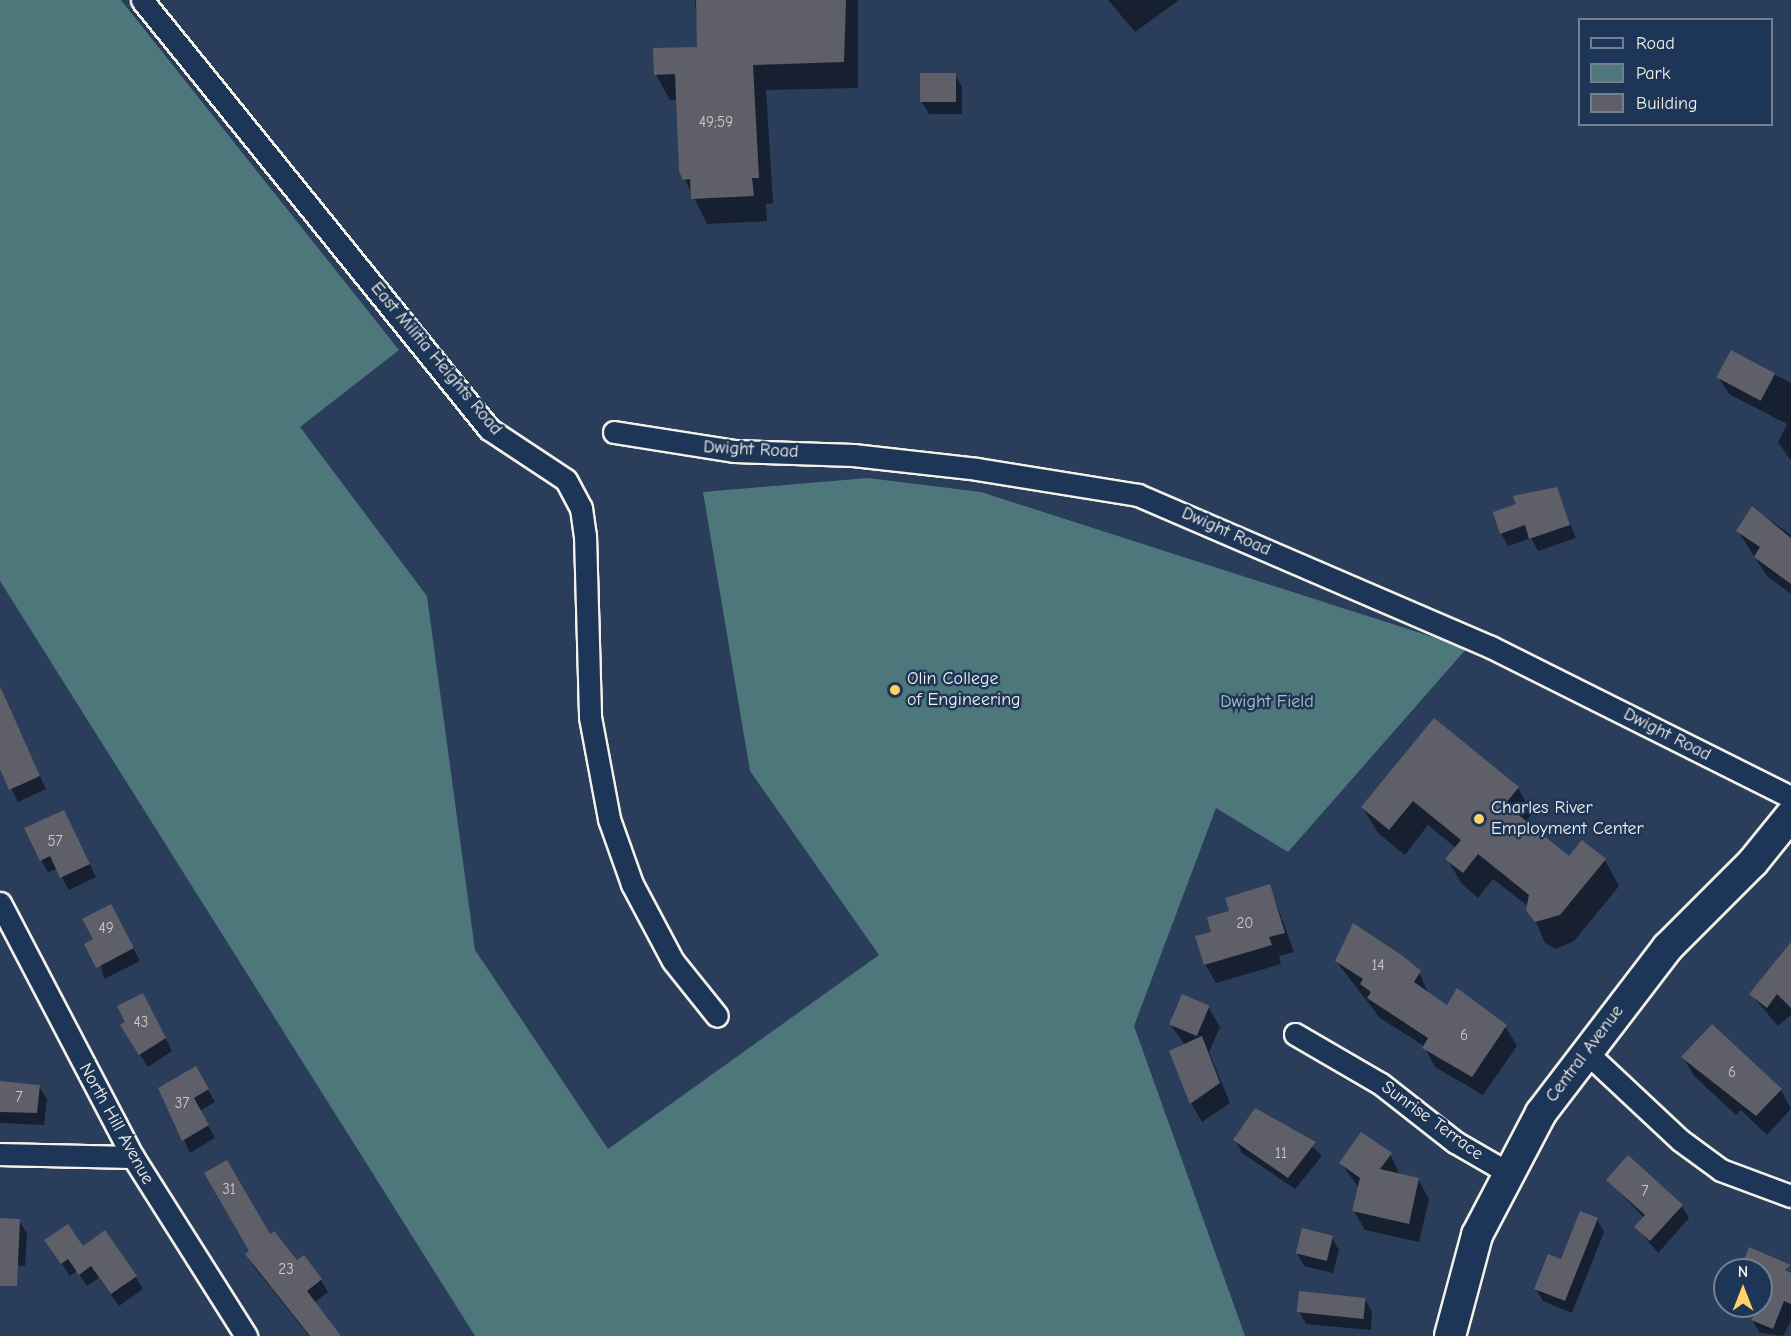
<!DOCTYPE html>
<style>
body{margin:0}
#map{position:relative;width:1791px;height:1336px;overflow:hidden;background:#2a3d5a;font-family:"Comic Neue",sans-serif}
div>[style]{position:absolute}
.green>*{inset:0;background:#4e777c}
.shadow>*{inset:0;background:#0007}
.building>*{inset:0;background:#5e5f68;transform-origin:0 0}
.roads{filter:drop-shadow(2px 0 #f4f1e8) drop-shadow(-2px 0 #f4f1e8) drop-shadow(0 2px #f4f1e8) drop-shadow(0 -2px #f4f1e8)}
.street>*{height:21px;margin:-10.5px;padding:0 10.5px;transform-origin:10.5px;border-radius:10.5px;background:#1d3557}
.secondary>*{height:30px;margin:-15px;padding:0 15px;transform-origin:15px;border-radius:15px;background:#1d3557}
.dots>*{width:16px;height:16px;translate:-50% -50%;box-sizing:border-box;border:3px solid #1d3557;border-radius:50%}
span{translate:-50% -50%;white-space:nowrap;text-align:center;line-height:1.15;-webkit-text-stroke:5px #1d3557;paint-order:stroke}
.number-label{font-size:15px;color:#ceccc8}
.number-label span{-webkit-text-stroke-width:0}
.street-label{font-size:18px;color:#f4f1e8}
.poi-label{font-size:18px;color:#f4f1e8}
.left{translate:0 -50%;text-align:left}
.park-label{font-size:18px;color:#b2c0bd}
.legend{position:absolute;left:1578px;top:18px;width:195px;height:108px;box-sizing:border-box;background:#1d3557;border:2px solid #738091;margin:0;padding:8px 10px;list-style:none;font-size:18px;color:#f4f1e8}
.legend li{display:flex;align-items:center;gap:12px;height:30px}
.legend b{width:30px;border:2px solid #738091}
.north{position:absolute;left:1713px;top:1258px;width:60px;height:60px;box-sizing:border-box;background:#1d3557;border:2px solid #738091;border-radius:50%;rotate:0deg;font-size:16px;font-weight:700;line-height:24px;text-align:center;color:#f4f1e8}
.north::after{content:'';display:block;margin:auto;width:21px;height:27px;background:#ffd166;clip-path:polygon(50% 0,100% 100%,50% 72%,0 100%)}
</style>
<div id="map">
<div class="green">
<i style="clip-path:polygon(0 0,121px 0,399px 350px,300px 427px,427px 596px,475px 950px,608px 1149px,879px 955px,750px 771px,703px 492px,868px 478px,981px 492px,1467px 648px,1288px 852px,1216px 808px,1134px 1026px,1245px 1336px,475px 1336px,0 581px)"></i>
</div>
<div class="shadow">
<i style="clip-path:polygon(695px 0,858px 0,858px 88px,766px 90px,773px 203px,766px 204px,767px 221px,707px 224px,680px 170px,677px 100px,670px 100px,656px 75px,699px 48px)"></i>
<i style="clip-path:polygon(1108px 0,1179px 0,1135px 32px)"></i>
<i style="clip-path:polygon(955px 75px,962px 87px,962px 114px,929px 114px,921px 101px)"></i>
<i style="clip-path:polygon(1732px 352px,1791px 383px,1791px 461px,1778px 442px,1787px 424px,1729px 394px,1719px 378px)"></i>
<i style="clip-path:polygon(1556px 489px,1576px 538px,1538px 551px,1531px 538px,1508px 546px,1501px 533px)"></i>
<i style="clip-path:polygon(1753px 508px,1791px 535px,1791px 594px,1767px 576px,1738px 531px)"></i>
<i style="clip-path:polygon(11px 715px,46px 789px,18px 802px,0 766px,0 720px)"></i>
<i style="clip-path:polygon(1434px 720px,1518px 788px,1532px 814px,1525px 823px,1569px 858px,1605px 860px,1619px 886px,1574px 941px,1556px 949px,1545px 943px,1530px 908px,1493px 879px,1478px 898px,1462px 884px,1447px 859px,1456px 848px,1428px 825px,1405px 855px,1378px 833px,1363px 808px)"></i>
<i style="clip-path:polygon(70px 824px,96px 877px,69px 890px,57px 869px,48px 872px,41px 860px)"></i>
<i style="clip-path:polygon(1270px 886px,1294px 952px,1279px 956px,1281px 964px,1216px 983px,1205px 964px,1231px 912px)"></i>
<i style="clip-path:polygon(118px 919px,140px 961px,104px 979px,95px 940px)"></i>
<i style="clip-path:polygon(1791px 944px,1791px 1015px,1778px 1026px,1751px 994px)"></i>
<i style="clip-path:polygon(1336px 961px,1419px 972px,1429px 995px,1447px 1008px,1505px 1026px,1517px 1046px,1483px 1095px,1435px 1067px,1424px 1046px,1380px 1018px)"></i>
<i style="clip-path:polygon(150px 1007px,172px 1051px,148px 1067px,129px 1038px)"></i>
<i style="clip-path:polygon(1209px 1008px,1220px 1027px,1209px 1052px,1230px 1103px,1202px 1122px,1191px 1103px,1185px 1045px,1170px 1024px)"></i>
<i style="clip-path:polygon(1683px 1057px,1781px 1090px,1791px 1109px,1767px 1135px,1741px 1110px,1736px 1115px,1694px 1076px)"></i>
<i style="clip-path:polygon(195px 1068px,215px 1102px,200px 1111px,215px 1138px,190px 1153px,160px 1089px)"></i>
<i style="clip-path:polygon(0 1082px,39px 1086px,47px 1099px,44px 1125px,0 1123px)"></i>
<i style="clip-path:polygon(1293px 1128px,1322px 1156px,1295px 1189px,1242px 1153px,1235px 1140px,1289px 1133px)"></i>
<i style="clip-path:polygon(1390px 1154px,1400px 1175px,1418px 1179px,1429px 1199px,1419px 1242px,1365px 1230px,1354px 1211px,1359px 1188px,1341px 1163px)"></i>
<i style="clip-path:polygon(1608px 1180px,1682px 1206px,1689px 1218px,1658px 1253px,1636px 1227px,1644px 1218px)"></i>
<i style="clip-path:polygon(0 1219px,19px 1221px,27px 1233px,25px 1266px,0 1264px)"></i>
<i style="clip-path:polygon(1597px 1219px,1604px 1232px,1572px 1313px,1543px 1301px,1536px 1289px)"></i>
<i style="clip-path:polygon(269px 1237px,297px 1262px,303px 1257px,321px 1280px,328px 1292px,314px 1303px,339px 1336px,309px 1336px,254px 1267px,247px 1255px)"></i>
<i style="clip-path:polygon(1332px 1238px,1339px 1250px,1333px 1273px,1304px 1266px,1297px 1253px)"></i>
<i style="clip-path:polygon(83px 1248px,136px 1277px,143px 1289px,119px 1306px,99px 1278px,87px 1286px,77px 1271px,70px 1276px,54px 1253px)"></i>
<i style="clip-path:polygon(1750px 1249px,1791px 1274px,1791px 1321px,1783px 1336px,1760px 1333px,1752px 1320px,1761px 1306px,1761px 1270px,1741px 1270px)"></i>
<i style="clip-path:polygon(1365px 1299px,1372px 1312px,1371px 1330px,1306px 1324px,1299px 1311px)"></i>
</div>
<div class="building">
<i style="clip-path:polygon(696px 0,846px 0,844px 62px,753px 65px,759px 178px,752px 178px,754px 196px,691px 199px,690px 179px,683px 180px,679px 171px,675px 74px,654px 75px,653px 48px,697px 47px)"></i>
<i style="left:920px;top:73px;width:36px;height:29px"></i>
<i style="left:1731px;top:350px;width:50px;height:31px;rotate:28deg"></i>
<i style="clip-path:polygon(1557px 487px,1570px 525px,1529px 539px,1525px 525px,1500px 534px,1493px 512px,1516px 504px,1513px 496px)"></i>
<i style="clip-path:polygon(1752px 506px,1791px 538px,1791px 584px,1754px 557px,1760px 547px,1736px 531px)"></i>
<i style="clip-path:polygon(0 686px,40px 776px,9px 790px,0 769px)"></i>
<i style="clip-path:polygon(1434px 718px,1519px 787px,1505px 804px,1569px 856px,1582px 840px,1606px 859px,1560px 915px,1535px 922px,1526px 910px,1529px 895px,1478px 854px,1463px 873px,1445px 859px,1461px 840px,1413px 801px,1389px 830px,1361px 807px)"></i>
<i style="clip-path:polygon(64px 810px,90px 864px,60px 878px,50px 856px,40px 861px,24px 828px)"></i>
<i style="clip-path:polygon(1270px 884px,1285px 933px,1269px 937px,1272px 945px,1204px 965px,1195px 936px,1211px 932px,1207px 917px,1229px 911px,1225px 898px)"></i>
<i style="clip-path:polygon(111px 904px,134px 948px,96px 968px,84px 944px,93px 939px,82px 919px)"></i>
<i style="clip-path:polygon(1353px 923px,1403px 956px,1421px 971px,1414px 982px,1447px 1005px,1457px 988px,1507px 1025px,1472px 1077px,1422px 1048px,1428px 1038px,1367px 998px,1371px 992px,1360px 984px,1363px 979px,1335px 961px)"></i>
<i style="clip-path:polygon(1791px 942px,1791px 1008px,1777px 994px,1767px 1008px,1749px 994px)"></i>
<i style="clip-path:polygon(143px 993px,166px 1038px,139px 1055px,120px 1025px,125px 1022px,117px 1006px)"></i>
<i style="left:1182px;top:994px;width:30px;height:33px;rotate:23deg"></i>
<i style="clip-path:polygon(1712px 1024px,1782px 1089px,1756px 1116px,1681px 1057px)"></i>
<i style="clip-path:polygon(1202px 1036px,1220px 1083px,1190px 1104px,1169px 1051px)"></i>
<i style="clip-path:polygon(196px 1066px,209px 1089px,194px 1098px,209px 1125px,182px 1141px,158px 1088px)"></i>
<i style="clip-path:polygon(0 1081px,40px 1085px,37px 1113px,0 1112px)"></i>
<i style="clip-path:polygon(1255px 1108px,1316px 1142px,1288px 1178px,1233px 1140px)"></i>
<i style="clip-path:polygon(1361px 1132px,1392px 1153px,1380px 1169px,1419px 1178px,1409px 1224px,1352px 1211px,1360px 1178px,1339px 1163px)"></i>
<i style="clip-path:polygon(1628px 1155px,1683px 1205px,1650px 1241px,1634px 1227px,1645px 1215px,1606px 1180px)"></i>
<i style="clip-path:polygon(227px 1160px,270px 1234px,274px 1231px,297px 1260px,304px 1255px,322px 1279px,307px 1291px,341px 1336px,310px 1336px,245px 1254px,249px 1251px,204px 1173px)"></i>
<i style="clip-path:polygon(1580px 1211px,1598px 1218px,1565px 1301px,1534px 1289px,1548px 1254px,1561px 1259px)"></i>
<i style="clip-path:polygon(0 1218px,20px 1219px,17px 1286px,0 1286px)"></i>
<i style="clip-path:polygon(68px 1224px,83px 1246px,105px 1230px,137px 1276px,111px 1294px,91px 1266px,79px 1275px,68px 1259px,61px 1264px,44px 1240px)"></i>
<i style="left:1302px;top:1228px;width:32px;height:26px;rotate:14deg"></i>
<i style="clip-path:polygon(1749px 1247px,1791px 1265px,1785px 1270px,1791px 1273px,1791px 1304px,1784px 1301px,1773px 1329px,1751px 1320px,1761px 1306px,1761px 1270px,1740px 1270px)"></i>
<i style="left:1299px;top:1291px;width:67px;height:21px;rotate:6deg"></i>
</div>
<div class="roads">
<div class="street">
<i style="left:142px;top:0;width:552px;rotate:51.03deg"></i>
<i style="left:489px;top:429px;width:92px;rotate:33.5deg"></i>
<i style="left:566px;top:480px;width:32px;rotate:62deg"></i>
<i style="left:581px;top:508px;width:27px;rotate:82deg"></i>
<i style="left:585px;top:535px;width:182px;rotate:88.4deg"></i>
<i style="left:590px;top:717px;width:104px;rotate:79.4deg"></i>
<i style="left:609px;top:819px;width:69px;rotate:70.5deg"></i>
<i style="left:632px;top:884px;width:87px;rotate:62deg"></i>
<i style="left:673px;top:961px;width:70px;rotate:51.3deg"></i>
<i style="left:614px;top:432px;width:121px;rotate:9deg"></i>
<i style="left:734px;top:451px;width:119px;rotate:1.9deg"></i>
<i style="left:853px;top:455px;width:125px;rotate:6.4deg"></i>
<i style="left:977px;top:469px;width:163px;rotate:9.2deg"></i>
<i style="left:1138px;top:495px;width:384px;rotate:23.3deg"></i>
<i style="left:1491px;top:647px;width:335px;rotate:26.6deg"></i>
<i style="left:0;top:903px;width:287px;rotate:62.4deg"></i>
<i style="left:133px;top:1157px;width:212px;rotate:57.7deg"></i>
<i style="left:1295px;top:1034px;width:99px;rotate:30.2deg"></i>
<i style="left:1381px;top:1084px;width:94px;rotate:38.1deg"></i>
<i style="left:1455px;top:1142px;width:60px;rotate:30deg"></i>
<i style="left:1585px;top:1051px;width:130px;rotate:43.1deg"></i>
<i style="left:1680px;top:1140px;width:51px;rotate:36.2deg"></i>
<i style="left:1721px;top:1170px;width:75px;rotate:20.4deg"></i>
<i style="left:0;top:1154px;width:133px;rotate:1.3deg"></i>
</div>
<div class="secondary">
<i style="left:1450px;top:1336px;width:105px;rotate:-75deg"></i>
<i style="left:1477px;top:1235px;width:138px;rotate:-62.3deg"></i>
<i style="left:1541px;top:1113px;width:208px;rotate:-52.6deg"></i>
<i style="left:1667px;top:948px;width:122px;rotate:-45deg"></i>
<i style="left:1753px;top:862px;width:60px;rotate:-51deg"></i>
</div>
</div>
<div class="dots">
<i style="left:895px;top:690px;background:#ffd166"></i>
<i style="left:1479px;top:819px;background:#ffd166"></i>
</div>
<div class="number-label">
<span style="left:716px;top:123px">49;59</span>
<span style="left:55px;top:842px">57</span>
<span style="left:1245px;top:924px">20</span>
<span style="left:106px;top:929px">49</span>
<span style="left:1378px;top:966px">14</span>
<span style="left:141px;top:1023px">43</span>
<span style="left:1464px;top:1036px">6</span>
<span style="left:1732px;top:1073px">6</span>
<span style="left:19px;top:1098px">7</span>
<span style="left:182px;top:1104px">37</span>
<span style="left:1281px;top:1154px">11</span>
<span style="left:229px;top:1190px">31</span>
<span style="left:1645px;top:1192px">7</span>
<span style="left:286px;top:1270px">23</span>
</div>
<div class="street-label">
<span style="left:436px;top:359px;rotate:50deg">East Militia Heights Road</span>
<span style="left:751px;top:450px;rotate:3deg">Dwight Road</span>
<span style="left:1226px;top:532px;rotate:24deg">Dwight Road</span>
<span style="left:1667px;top:735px;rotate:27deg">Dwight Road</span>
<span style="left:1585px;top:1054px;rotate:-53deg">Central Avenue</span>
<span style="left:1432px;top:1121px;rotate:36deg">Sunrise Terrace</span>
<span style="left:116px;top:1124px;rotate:61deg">North Hill Avenue</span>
</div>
<div class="poi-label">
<span class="left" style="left:907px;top:690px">Olin College<br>of Engineering</span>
<span class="left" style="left:1491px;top:819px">Charles River<br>Employment Center</span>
</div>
<div class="park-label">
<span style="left:1267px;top:702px">Dwight Field</span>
</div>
<ul class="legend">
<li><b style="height:8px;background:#1d3557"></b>Road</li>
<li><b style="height:16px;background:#4e777c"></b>Park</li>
<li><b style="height:16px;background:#5e5f68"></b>Building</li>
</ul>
<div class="north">N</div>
</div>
